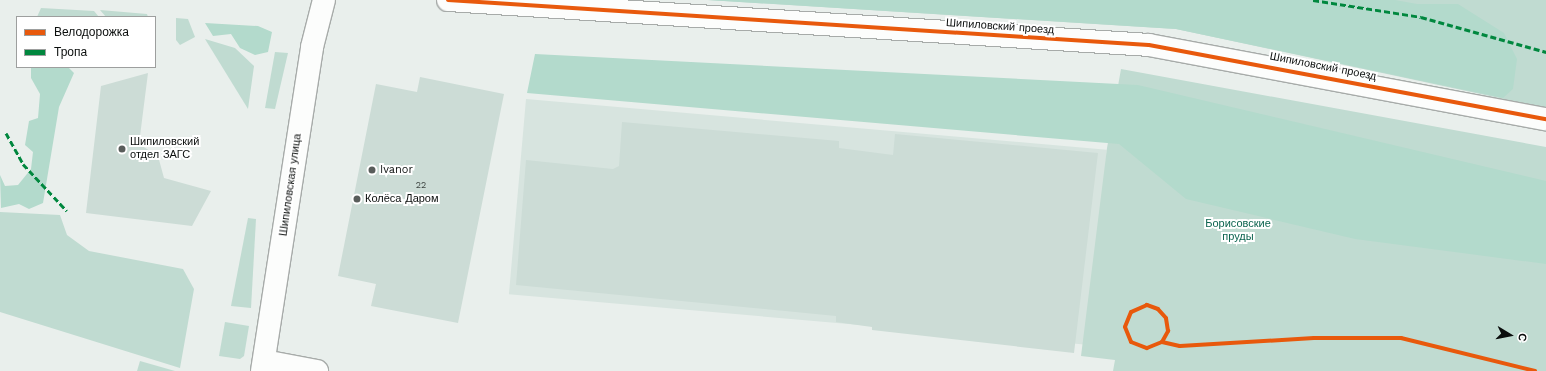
<!DOCTYPE html>
<meta charset="utf-8">
<style>
body{margin:0}
#map{position:relative;width:1546px;height:371px;overflow:hidden;background:#e9efec;font-family:"Work Sans",sans-serif}
div>[style]{position:absolute}
.built>*{inset:0;background:#d7e4df;transform-origin:0 0}
.green>*{inset:0;background:#c0dbd1}
.forest>*{inset:0;background:#b3dacc}
.building>*{inset:0;background:#ccdcd6}
.roads{filter:drop-shadow(1px 0 #a7aba9) drop-shadow(-1px 0 #a7aba9) drop-shadow(0 1px #a7aba9) drop-shadow(0 -1px #a7aba9)}
.secondary>*{height:22px;margin:-11px;padding:0 11px;transform-origin:11px;border-radius:11px;background:#fcfdfc}
.quiet>*{height:3px;margin-top:-1.5px;transform-origin:0;background:repeating-linear-gradient(90deg,#00873e 0 6px,transparent 0 9px)}
.cycleway>*{height:4px;margin:-2px;padding:0 2px;transform-origin:2px;border-radius:2px;background:#e8590c}
.dots>*{width:11px;height:11px;translate:-50% -50%;box-sizing:border-box;border:2px solid #fff;border-radius:50%}
span{translate:-50% -50%;white-space:nowrap;text-align:center;line-height:1.15;-webkit-text-stroke:4px #fff;paint-order:stroke}
.number-label{font-size:9px;color:#3b423f}
.number-label span{-webkit-text-stroke-width:0}
.street-label{font-size:11px;color:#0b0e0d}
.poi-label{font-size:11px;color:#0b0e0d}
.left{translate:0 -50%;text-align:left}
.park-label{font-size:11px;color:#0c644f}
.legend{position:absolute;left:16px;top:16px;width:140px;height:52px;box-sizing:border-box;background:#fff;border:1px solid #9d9f9e;margin:0;padding:5px 7px;list-style:none;font-size:12px;color:#0b0e0d}
.legend li{display:flex;align-items:center;gap:8px;height:20px}
.legend b{width:20px;border:1px solid #9d9f9e}
.north{position:absolute;left:1490px;top:315px;width:40px;height:40px;-webkit-text-stroke:3px #fff;paint-order:stroke;rotate:100deg;font-size:11px;font-weight:700;line-height:16px;text-align:center;color:#0b0e0d}
.north::after{content:'';display:block;margin:auto;width:14px;height:18px;background:#0b0e0d;clip-path:polygon(50% 0,100% 100%,50% 72%,0 100%)}
</style>
<div id="map">
<div class="built">
<i style="left:526px;top:99px;width:583px;height:196px;rotate:5deg"></i>
</div>
<div class="green">
<i style="clip-path:polygon(708px 0,1546px 0,1546px 108px,1176px 29px)"></i>
<i style="clip-path:polygon(41px 8px,94px 11px,99px 17px,37px 17px)"></i>
<i style="clip-path:polygon(100px 10px,147px 14px,148px 17px,106px 17px)"></i>
<i style="clip-path:polygon(176px 18px,188px 19px,195px 37px,180px 45px,176px 40px)"></i>
<i style="clip-path:polygon(205px 39px,235px 48px,254px 66px,248px 109px)"></i>
<i style="clip-path:polygon(275px 52px,288px 53px,275px 109px,265px 108px)"></i>
<i style="clip-path:polygon(1121px 69px,1546px 147px,1546px 371px,1113px 371px,1115px 360px,1081px 356px,1107px 148px)"></i>
<i style="clip-path:polygon(0 212px,60px 215px,67px 235px,89px 251px,183px 269px,194px 289px,180px 368px,0 312px)"></i>
<i style="clip-path:polygon(248px 218px,256px 219px,251px 308px,231px 306px)"></i>
<i style="clip-path:polygon(225px 322px,249px 326px,244px 356px,240px 359px,219px 356px)"></i>
<i style="clip-path:polygon(140px 361px,175px 371px,137px 371px)"></i>
</div>
<div class="forest">
<i style="clip-path:polygon(708px 0,1395px 0,1417px 4px,1458px 4px,1504px 33px,1517px 59px,1513px 89px,1503px 98px,1176px 29px)"></i>
<i style="clip-path:polygon(205px 23px,258px 26px,272px 32px,268px 52px,255px 55px,240px 48px,231px 34px,213px 36px)"></i>
<i style="clip-path:polygon(535px 54px,1138px 85px,1546px 181px,1546px 264px,1355px 239px,1186px 199px,1119px 144px,527px 93px)"></i>
<i style="clip-path:polygon(31px 67px,68px 67px,74px 73px,59px 107px,43px 203px,29px 209px,19px 204px,1px 208px,0 175px,5px 186px,18px 185px,31px 169px,33px 152px,25px 145px,29px 121px,38px 118px,40px 94px,31px 78px)"></i>
</div>
<div class="building">
<i style="clip-path:polygon(148px 73px,139px 144px,158px 156px,164px 178px,211px 191px,192px 226px,86px 213px,101px 86px)"></i>
<i style="clip-path:polygon(420px 77px,504px 94px,458px 323px,371px 306px,376px 284px,338px 276px,376px 84px,417px 92px)"></i>
<i style="clip-path:polygon(622px 122px,839px 141px,839px 148px,893px 155px,895px 134px,1098px 153px,1074px 353px,872px 330px,872px 327px,836px 322px,836px 316px,516px 285px,526px 160px,613px 169px,619px 166px)"></i>
</div>
<div class="roads">
<div class="secondary">
<i style="left:448px;top:0;width:702px;rotate:3.67deg"></i>
<i style="left:1149px;top:45px;width:404px;rotate:10.6deg"></i>
<i style="left:264px;top:361px;width:54px;rotate:10.7deg"></i>
<i style="left:262px;top:371px;width:328px;rotate:-81.2deg"></i>
<i style="left:312px;top:47px;width:49px;rotate:-75.7deg"></i>
</div>
</div>
<div class="quiet">
<i style="left:1313px;top:0;width:109px;rotate:8.9deg"></i>
<i style="left:1421px;top:17px;width:130px;rotate:15.6deg"></i>
<i style="left:6px;top:133px;width:35px;rotate:61deg"></i>
<i style="left:23px;top:164px;width:64px;rotate:46.9deg"></i>
</div>
<div class="cycleway">
<i style="left:448px;top:0;width:702px;rotate:3.67deg"></i>
<i style="left:1149px;top:45px;width:404px;rotate:10.6deg"></i>
<i style="left:1162px;top:342px;width:13px;rotate:-61deg"></i>
<i style="left:1168px;top:331px;width:13px;rotate:-99deg"></i>
<i style="left:1166px;top:318px;width:12px;rotate:-132deg"></i>
<i style="left:1158px;top:309px;width:12px;rotate:-160deg"></i>
<i style="left:1147px;top:305px;width:17px;rotate:156deg"></i>
<i style="left:1131px;top:312px;width:16px;rotate:112deg"></i>
<i style="left:1125px;top:327px;width:16px;rotate:68deg"></i>
<i style="left:1131px;top:342px;width:17px;rotate:21deg"></i>
<i style="left:1147px;top:348px;width:16px;rotate:-22deg"></i>
<i style="left:1162px;top:342px;width:18px;rotate:13deg"></i>
<i style="left:1180px;top:346px;width:134px;rotate:-3.4deg"></i>
<i style="left:1314px;top:338px;width:87px"></i>
<i style="left:1401px;top:338px;width:138px;rotate:13.8deg"></i>
</div>
<div class="dots">
<i style="left:122px;top:149px;background:#595d5b"></i>
<i style="left:372px;top:170px;background:#595d5b"></i>
<i style="left:357px;top:199px;background:#595d5b"></i>
</div>
<div class="number-label">
<span style="left:421px;top:185px">22</span>
</div>
<div class="street-label">
<span style="left:1000px;top:27px;rotate:4deg">Шипиловский проезд</span>
<span style="left:1323px;top:67px;rotate:11deg">Шипиловский проезд</span>
<span style="left:291px;top:185px;rotate:-82deg">Шипиловская улица</span>
</div>
<div class="poi-label">
<span class="left" style="left:130px;top:149px">Шипиловский<br>отдел ЗАГС</span>
<span class="left" style="left:380px;top:170px">Ivanor</span>
<span class="left" style="left:365px;top:199px">Колёса Даром</span>
</div>
<div class="park-label">
<span style="left:1238px;top:231px">Борисовские<br>пруды</span>
</div>
<ul class="legend">
<li><b style="height:5px;background:#e8590c"></b>Велодорожка</li>
<li><b style="height:5px;background:#00873e"></b>Тропа</li>
</ul>
<div class="north">С</div>
</div>
